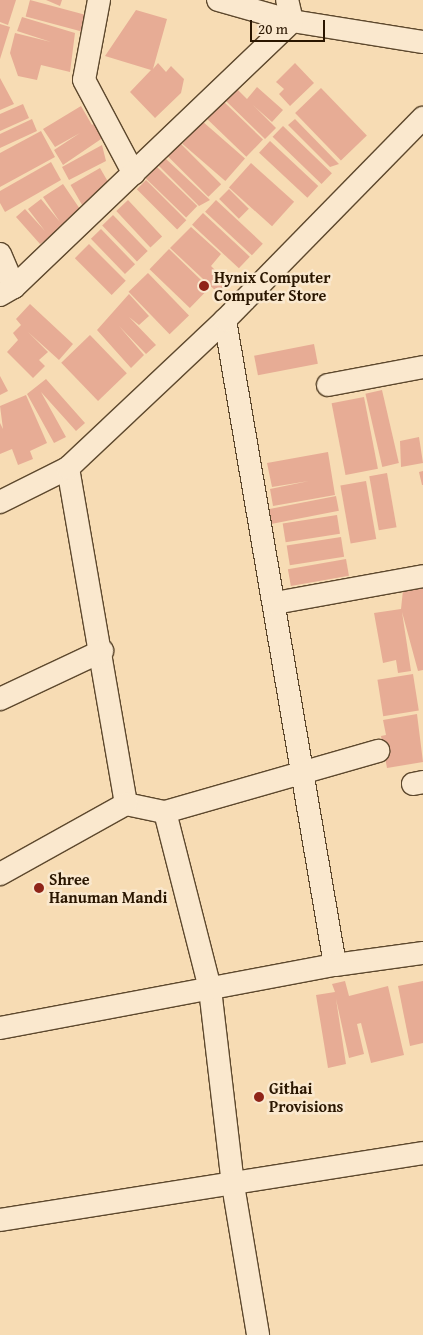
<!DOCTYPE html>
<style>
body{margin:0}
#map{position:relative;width:423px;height:1335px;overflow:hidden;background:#f7dcb4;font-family:"Gentium Book Plus",serif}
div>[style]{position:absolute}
.building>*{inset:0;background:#e7ac95;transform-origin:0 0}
.roads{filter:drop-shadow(1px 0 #5d482d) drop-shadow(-1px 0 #5d482d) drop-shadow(0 1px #5d482d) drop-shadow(0 -1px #5d482d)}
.street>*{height:22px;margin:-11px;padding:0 11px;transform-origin:11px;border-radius:11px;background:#fae8ce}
.dots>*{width:14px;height:14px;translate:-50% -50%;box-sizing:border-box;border:2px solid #fae8ce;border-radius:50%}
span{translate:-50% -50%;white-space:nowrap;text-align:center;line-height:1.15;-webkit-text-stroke:5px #fae8ce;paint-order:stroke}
.poi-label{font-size:16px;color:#2a1600;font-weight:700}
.left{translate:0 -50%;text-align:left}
.scale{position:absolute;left:250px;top:20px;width:75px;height:22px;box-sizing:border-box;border:2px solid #2a1600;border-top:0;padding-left:6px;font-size:15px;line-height:18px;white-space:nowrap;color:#2a1600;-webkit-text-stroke:4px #fae8ce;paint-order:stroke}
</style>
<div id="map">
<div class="building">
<i style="clip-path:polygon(0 0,16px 0,8px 25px,0 22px)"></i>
<i style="left:30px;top:0;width:57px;height:17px;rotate:15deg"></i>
<i style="clip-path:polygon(46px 0,62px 0,60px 6px)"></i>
<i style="clip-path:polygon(136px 10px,167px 19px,153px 69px,158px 63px,166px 72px,171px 66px,184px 79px,181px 93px,155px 118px,130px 92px,151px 70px,105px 56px)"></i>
<i style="clip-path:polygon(22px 17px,75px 33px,70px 72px,41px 65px,37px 80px,18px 76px,10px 53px,15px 33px,51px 42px,17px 31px)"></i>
<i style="clip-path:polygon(0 24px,10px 27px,0 59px)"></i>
<i style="clip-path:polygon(295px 63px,314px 83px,290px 106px,279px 94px,284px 89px,276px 82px)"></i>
<i style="clip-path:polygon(0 78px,14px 104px,0 110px)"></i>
<i style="clip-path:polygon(257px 87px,283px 110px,272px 122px,253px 105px,276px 128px,265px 139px,226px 101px,237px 89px,247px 99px)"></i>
<i style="left:321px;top:88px;width:66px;height:36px;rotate:46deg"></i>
<i style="left:222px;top:100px;width:57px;height:24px;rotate:44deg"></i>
<i style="clip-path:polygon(23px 104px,29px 118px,0 131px,0 114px)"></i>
<i style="clip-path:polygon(81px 106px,92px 125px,95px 123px,104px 137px,63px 165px,54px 150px,80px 133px,55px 147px,43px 129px)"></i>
<i style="clip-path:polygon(32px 119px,37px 131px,0 148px,0 134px)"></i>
<i style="clip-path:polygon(295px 119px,339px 164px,330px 167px,288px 125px)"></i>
<i style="left:202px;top:121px;width:57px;height:30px;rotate:41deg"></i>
<i style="left:283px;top:126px;width:68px;height:15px;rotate:44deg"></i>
<i style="clip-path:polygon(41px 131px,55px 157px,0 187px,0 153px)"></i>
<i style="left:178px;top:141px;width:61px;height:18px;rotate:45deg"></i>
<i style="left:270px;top:141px;width:66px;height:16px;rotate:43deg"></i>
<i style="clip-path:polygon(102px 145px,106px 161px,69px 180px,62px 167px)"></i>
<i style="clip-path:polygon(165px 158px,210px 200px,199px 206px,158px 165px)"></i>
<i style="clip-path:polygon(51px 162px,61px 180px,5px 212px,0 203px,0 191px)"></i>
<i style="left:251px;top:163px;width:58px;height:33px;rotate:42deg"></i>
<i style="left:157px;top:167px;width:56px;height:16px;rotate:44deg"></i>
<i style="left:100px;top:168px;width:24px;height:34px;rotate:60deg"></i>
<i style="left:146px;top:180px;width:57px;height:13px;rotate:45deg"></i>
<i style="clip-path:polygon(63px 184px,84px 215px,40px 244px,16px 217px,25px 209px,45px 231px,28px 209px,41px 199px,60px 222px,43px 197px)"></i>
<i style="left:229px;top:189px;width:28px;height:14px;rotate:45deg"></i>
<i style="left:128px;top:200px;width:50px;height:16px;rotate:47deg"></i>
<i style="left:216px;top:200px;width:64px;height:16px;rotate:43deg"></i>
<i style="left:203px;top:213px;width:64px;height:16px;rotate:43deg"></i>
<i style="left:113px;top:215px;width:50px;height:15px;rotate:46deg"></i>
<i style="clip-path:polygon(191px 227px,221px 254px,211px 266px,228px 283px,218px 293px,170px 248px)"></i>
<i style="left:101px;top:229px;width:49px;height:14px;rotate:46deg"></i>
<i style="left:89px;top:244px;width:52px;height:20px;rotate:45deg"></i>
<i style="left:169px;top:249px;width:56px;height:28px;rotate:44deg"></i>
<i style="left:148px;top:273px;width:59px;height:27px;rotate:46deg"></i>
<i style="clip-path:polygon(129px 294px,149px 316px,139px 325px,129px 317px,156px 345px,146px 354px,119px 326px,144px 355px,131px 368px,97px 330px)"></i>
<i style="clip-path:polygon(30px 304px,73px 344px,59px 360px,28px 332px,48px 352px,39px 360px,45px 366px,33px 378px,7px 352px,18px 340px,13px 333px,21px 325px,16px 319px)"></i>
<i style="left:90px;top:335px;width:53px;height:40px;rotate:46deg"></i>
<i style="left:314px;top:344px;width:20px;height:61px;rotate:79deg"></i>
<i style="clip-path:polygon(0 376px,8px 391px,0 395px)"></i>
<i style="clip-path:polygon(46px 379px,85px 423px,76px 431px,41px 392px,66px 437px,54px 443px,27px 394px)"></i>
<i style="left:382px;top:390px;width:75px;height:17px;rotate:77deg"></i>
<i style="clip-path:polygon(26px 395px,47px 443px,30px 451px,33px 459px,18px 465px,12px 449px,0 454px,0 423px,3px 429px,0 406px)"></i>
<i style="left:364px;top:397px;width:73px;height:33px;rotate:79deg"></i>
<i style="clip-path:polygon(419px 437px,423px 463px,401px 467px,400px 441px)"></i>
<i style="clip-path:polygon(328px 452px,335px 495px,273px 506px,270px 489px,309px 481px,272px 487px,267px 463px)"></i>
<i style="clip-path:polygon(423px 471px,423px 485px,422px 485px,419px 472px)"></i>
<i style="left:387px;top:473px;width:55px;height:18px;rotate:80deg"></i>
<i style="left:366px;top:481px;width:59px;height:26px;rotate:80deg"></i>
<i style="left:336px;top:496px;width:15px;height:69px;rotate:79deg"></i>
<i style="left:337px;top:515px;width:19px;height:55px;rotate:81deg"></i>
<i style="left:341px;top:537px;width:20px;height:55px;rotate:81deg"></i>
<i style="left:346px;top:559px;width:17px;height:59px;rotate:80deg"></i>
<i style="clip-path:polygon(423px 587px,423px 670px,418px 671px,402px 612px,411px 671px,398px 673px,396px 660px,383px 663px,374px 613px,401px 609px,403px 590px)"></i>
<i style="left:413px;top:674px;width:37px;height:36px;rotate:81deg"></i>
<i style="clip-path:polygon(417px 714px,423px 762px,387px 768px,381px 736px,386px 735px,383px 720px)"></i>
<i style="clip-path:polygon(345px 981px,349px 996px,388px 986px,404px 1055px,371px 1063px,361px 1023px,357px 1024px,364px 1054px,349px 1058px,336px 999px,346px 1064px,328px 1068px,316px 995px,335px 992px,332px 984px)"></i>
<i style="clip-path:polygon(423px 981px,423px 1043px,410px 1046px,398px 986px)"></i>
</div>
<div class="roads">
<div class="street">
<i style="left:99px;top:0;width:81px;rotate:100.6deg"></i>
<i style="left:84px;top:80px;width:106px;rotate:62deg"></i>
<i style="left:218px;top:0;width:77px;rotate:15.8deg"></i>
<i style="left:292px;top:21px;width:133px;rotate:9.1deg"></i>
<i style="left:0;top:254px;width:36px;rotate:67deg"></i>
<i style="left:0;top:295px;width:16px;rotate:-30deg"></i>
<i style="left:14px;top:287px;width:385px;rotate:-43.7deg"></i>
<i style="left:292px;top:21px;width:22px;rotate:-103deg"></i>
<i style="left:225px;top:320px;width:654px;rotate:80.32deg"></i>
<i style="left:328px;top:385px;width:97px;rotate:-10.7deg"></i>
<i style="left:68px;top:468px;width:341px;rotate:80.2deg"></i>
<i style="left:126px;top:804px;width:40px;rotate:12deg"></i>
<i style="left:165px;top:812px;width:183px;rotate:75.7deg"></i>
<i style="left:210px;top:989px;width:197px;rotate:83.3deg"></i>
<i style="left:233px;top:1185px;width:152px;rotate:80.5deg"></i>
<i style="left:0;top:502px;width:76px;rotate:-26.6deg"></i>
<i style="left:68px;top:468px;width:216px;rotate:-43.3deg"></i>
<i style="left:225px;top:320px;width:283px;rotate:-45.6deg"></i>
<i style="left:275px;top:603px;width:150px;rotate:-10.3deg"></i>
<i style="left:0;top:699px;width:113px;rotate:-25.2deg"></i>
<i style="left:413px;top:784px;width:10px;rotate:-11deg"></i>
<i style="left:165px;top:812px;width:222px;rotate:-16deg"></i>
<i style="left:0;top:874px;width:144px;rotate:-29.1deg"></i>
<i style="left:0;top:1028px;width:341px;rotate:-10.7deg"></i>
<i style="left:335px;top:965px;width:89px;rotate:-7.8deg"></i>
<i style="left:0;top:1220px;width:428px;rotate:-9deg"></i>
</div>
</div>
<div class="dots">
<i style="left:204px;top:286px;background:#8f2418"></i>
<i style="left:39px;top:888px;background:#8f2418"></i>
<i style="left:259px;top:1097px;background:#8f2418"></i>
</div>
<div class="poi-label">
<span class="left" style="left:214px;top:286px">Hynix Computer<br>Computer Store</span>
<span class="left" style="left:49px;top:888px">Shree<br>Hanuman Mandi</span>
<span class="left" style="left:269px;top:1097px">Githai<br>Provisions</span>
</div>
<div class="scale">20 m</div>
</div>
